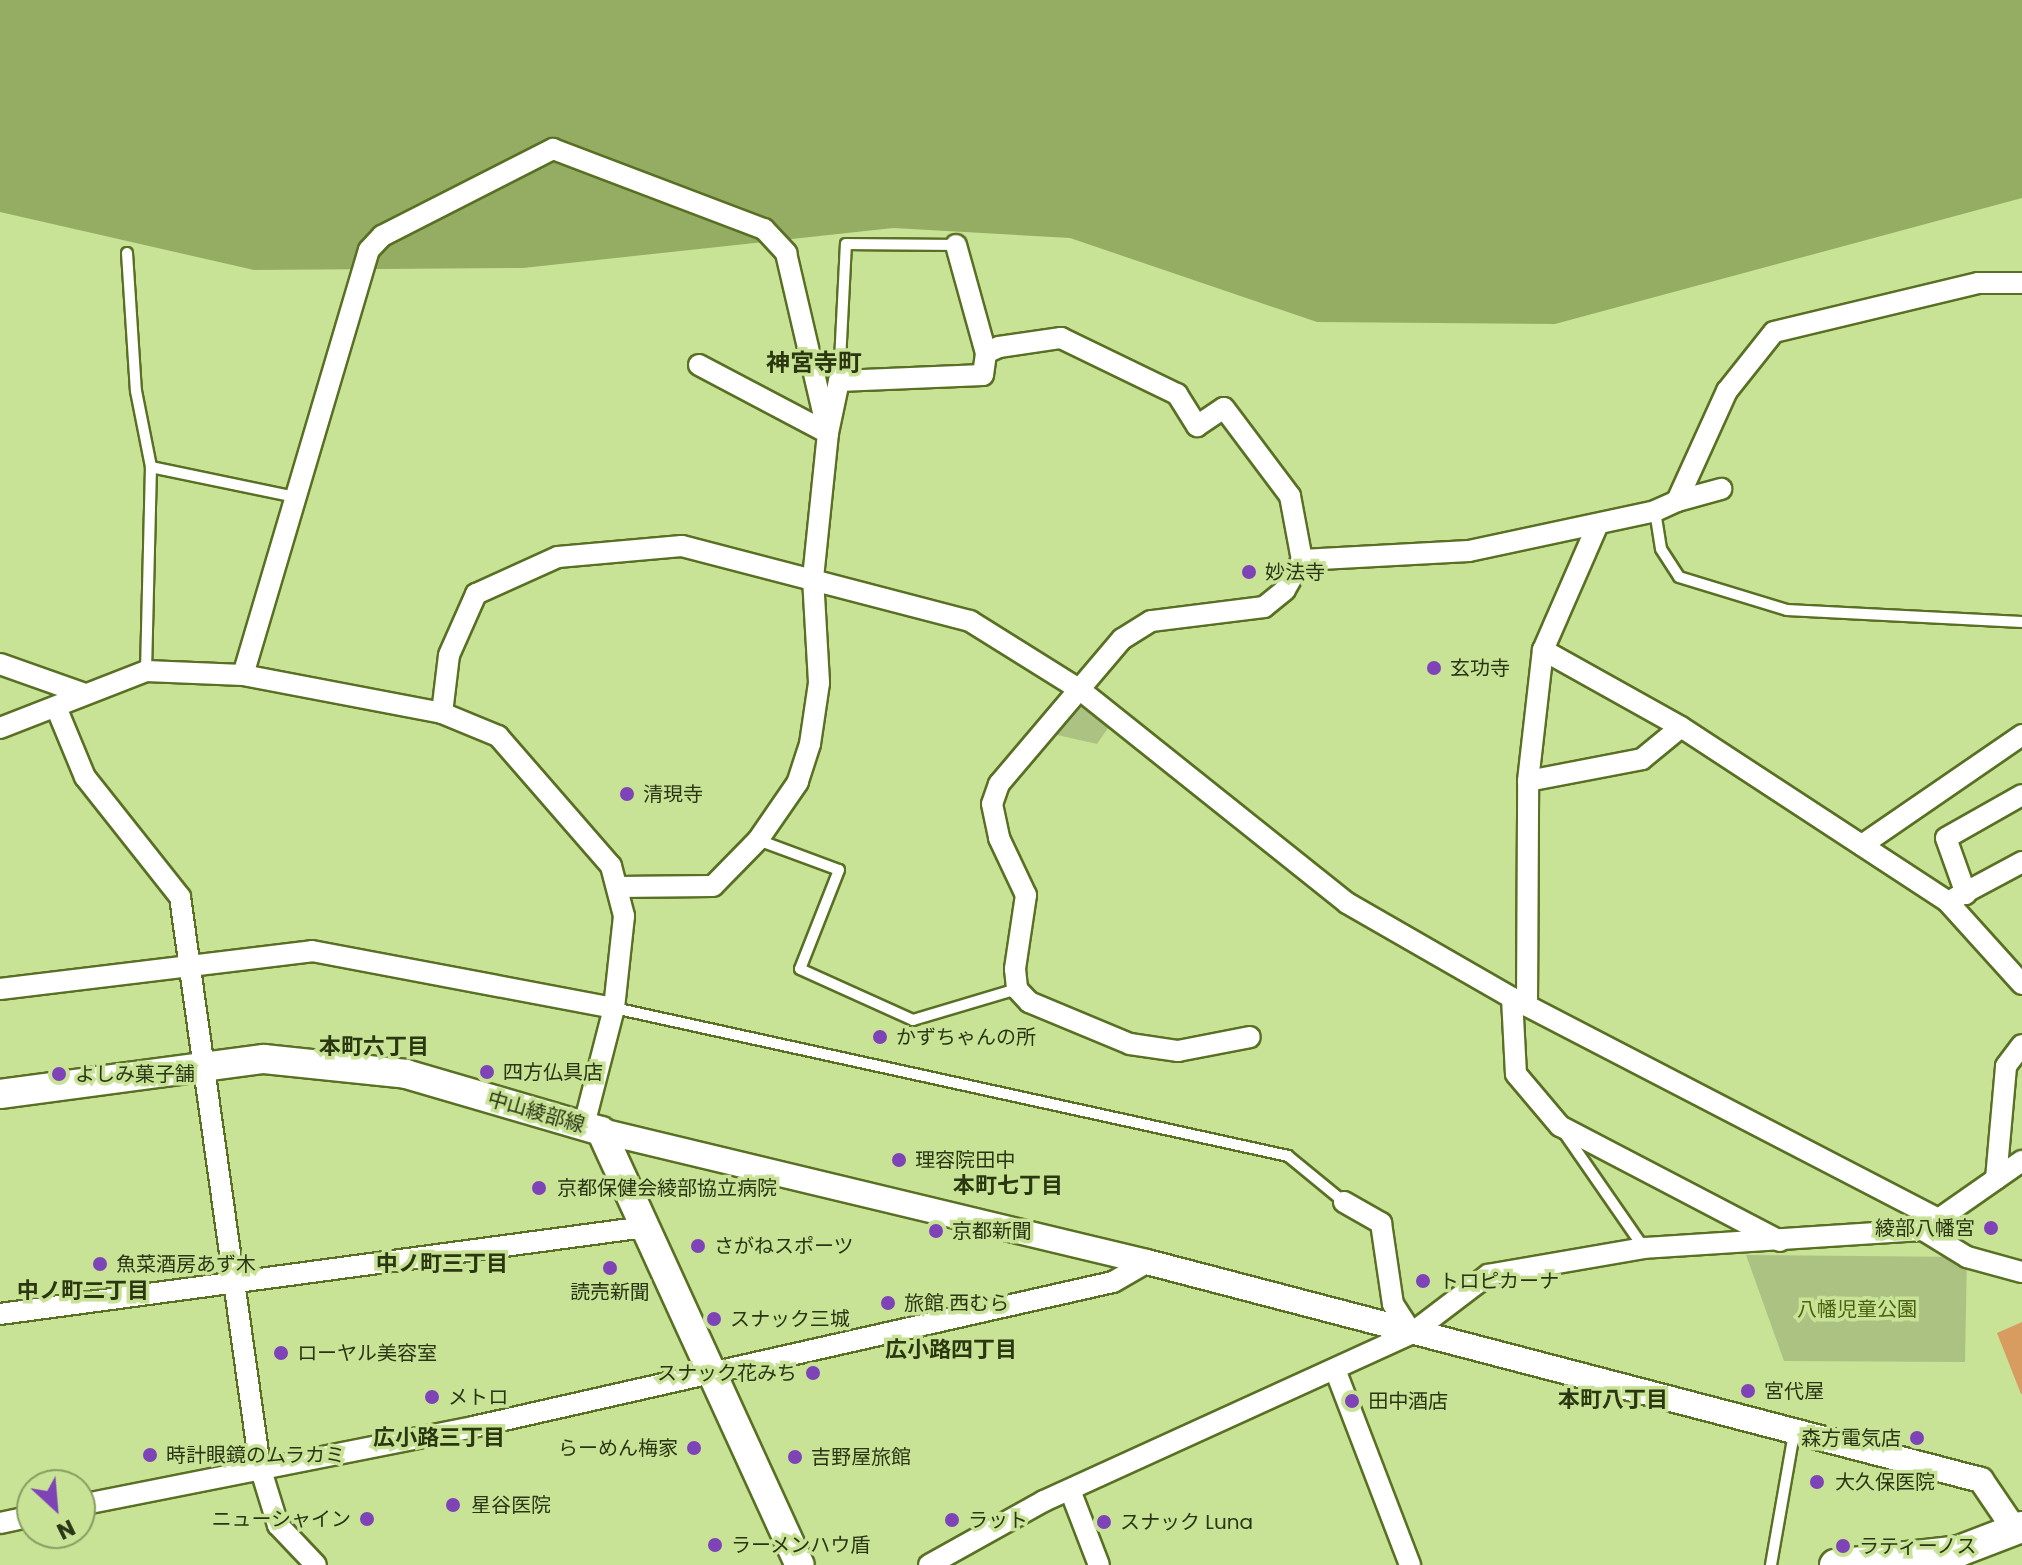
<!DOCTYPE html>
<meta charset="utf-8">
<style>
body{margin:0}
#map{position:relative;width:2022px;height:1565px;overflow:hidden;background:#c8e395;font-family:Poppins,"Noto Sans JP",sans-serif}
div>[style]{position:absolute}
.green>*{inset:0;background:#acc283}
.forest>*{inset:0;background:#94ad63}
.building>*{inset:0;background:#d89b60}
.roads{filter:drop-shadow(2px 0 #597024) drop-shadow(-2px 0 #597024) drop-shadow(0 2px #597024) drop-shadow(0 -2px #597024)}
.service>*{height:10px;margin:-5px;padding:0 5px;transform-origin:5px;border-radius:5px;background:#fff}
.minor>*{height:20px;margin:-10px;padding:0 10px;transform-origin:10px;border-radius:10px;background:#fff}
.tertiary>*{height:24px;margin:-12px;padding:0 12px;transform-origin:12px;border-radius:12px;background:#fff}
.secondary>*{height:28px;margin:-14px;padding:0 14px;transform-origin:14px;border-radius:14px;background:#fff}
.primary>*{height:30px;margin:-15px;padding:0 15px;transform-origin:15px;border-radius:15px;background:#fff}
.dots>*{width:22px;height:22px;translate:-50% -50%;box-sizing:border-box;border:4px solid #c8e395;border-radius:50%}
span{translate:-50% -50%;white-space:nowrap;text-align:center;line-height:1.15;-webkit-text-stroke:7px #c8e395;paint-order:stroke}
.poi-label{font-size:20px;color:#2a3515}
.left{translate:0 -50%;text-align:left}
.right{translate:-100% -50%;text-align:right}
.street-label{font-size:20px;color:#2a3515}
.park-label{font-size:20px;color:#4b6111}
.neighbourhood-label{font-size:22px;color:#2b3710;font-weight:700}
.quarter-label{font-size:24px;color:#2b3710;font-weight:700}
.north{position:absolute;left:16px;top:1469px;width:80px;height:80px;box-sizing:border-box;background:#c8e395;border:2px solid #899d62;border-radius:50%;rotate:154deg;font-size:22px;font-weight:700;line-height:32px;text-align:center;color:#2a3515}
.north::after{content:'';display:block;margin:auto;width:28px;height:36px;background:#7f43b8;clip-path:polygon(50% 0,100% 100%,50% 72%,0 100%)}
</style>
<div id="map">
<div class="green">
<i style="clip-path:polygon(1079px 689px,1115px 718px,1097px 744px,1044px 732px)"></i>
<i style="clip-path:polygon(1746px 1255px,1967px 1257px,1965px 1362px,1784px 1361px)"></i>
</div>
<div class="forest">
<i style="clip-path:polygon(0 0,2022px 0,2022px 198px,1555px 324px,1317px 322px,1070px 238px,893px 228px,523px 268px,254px 270px,0 212px)"></i>
</div>
<div class="building">
<i style="clip-path:polygon(2022px 1322px,2022px 1394px,2021px 1394px,1997px 1333px)"></i>
</div>
<div class="roads">
<div class="service">
<i style="left:127px;top:253px;width:138px;rotate:86.3deg"></i>
<i style="left:136px;top:391px;width:77px;rotate:78.8deg"></i>
<i style="left:151px;top:467px;width:148px;rotate:11.7deg"></i>
<i style="left:839px;top:381px;width:137px;rotate:-87.1deg"></i>
<i style="left:846px;top:244px;width:110px;rotate:0.5deg"></i>
<i style="left:1655px;top:511px;width:38px;rotate:81deg"></i>
<i style="left:1661px;top:549px;width:33px;rotate:57deg"></i>
<i style="left:1679px;top:577px;width:113px;rotate:17deg"></i>
<i style="left:1787px;top:610px;width:235px;rotate:2.9deg"></i>
<i style="left:146px;top:671px;width:204px;rotate:-88.6deg"></i>
<i style="left:758px;top:840px;width:86px;rotate:20.3deg"></i>
<i style="left:839px;top:870px;width:106px;rotate:111.5deg"></i>
<i style="left:800px;top:969px;width:124px;rotate:24.3deg"></i>
<i style="left:913px;top:1020px;width:109px;rotate:-16.6deg"></i>
<i style="left:614px;top:1008px;width:690px;rotate:12.38deg"></i>
<i style="left:1288px;top:1156px;width:72px;rotate:39.4deg"></i>
<i style="left:1565px;top:1134px;width:139px;rotate:55.3deg"></i>
<i style="left:1771px;top:1565px;width:134px;rotate:-80.1deg"></i>
</div>
<div class="minor">
<i style="left:956px;top:245px;width:112px;rotate:74.5deg"></i>
<i style="left:699px;top:365px;width:146px;rotate:27.8deg"></i>
<i style="left:828px;top:433px;width:53px;rotate:-78.1deg"></i>
<i style="left:839px;top:381px;width:144px;rotate:-2.4deg"></i>
<i style="left:983px;top:375px;width:22px;rotate:-82deg"></i>
<i style="left:986px;top:353px;width:14px;rotate:-25deg"></i>
<i style="left:999px;top:347px;width:63px;rotate:-8.3deg"></i>
<i style="left:1061px;top:338px;width:129px;rotate:25.8deg"></i>
<i style="left:1177px;top:394px;width:38px;rotate:58deg"></i>
<i style="left:1197px;top:426px;width:32px;rotate:-34deg"></i>
<i style="left:1224px;top:408px;width:110px;rotate:53.1deg"></i>
<i style="left:1290px;top:496px;width:65px;rotate:79.4deg"></i>
<i style="left:1302px;top:560px;width:34px;rotate:120deg"></i>
<i style="left:1285px;top:590px;width:27px;rotate:141deg"></i>
<i style="left:1264px;top:607px;width:114px;rotate:172.9deg"></i>
<i style="left:1151px;top:621px;width:34px;rotate:148deg"></i>
<i style="left:1122px;top:639px;width:190px;rotate:130.3deg"></i>
<i style="left:999px;top:784px;width:21px;rotate:109deg"></i>
<i style="left:992px;top:804px;width:35px;rotate:78deg"></i>
<i style="left:999px;top:838px;width:63px;rotate:64.7deg"></i>
<i style="left:1026px;top:895px;width:75px;rotate:98.5deg"></i>
<i style="left:1015px;top:969px;width:20px;rotate:84deg"></i>
<i style="left:1017px;top:989px;width:18px;rotate:47deg"></i>
<i style="left:1029px;top:1002px;width:109px;rotate:22.6deg"></i>
<i style="left:1130px;top:1044px;width:49px;rotate:8.3deg"></i>
<i style="left:1178px;top:1051px;width:73px;rotate:-11deg"></i>
<i style="left:1677px;top:501px;width:46px;rotate:-15.3deg"></i>
<i style="left:1302px;top:560px;width:167px;rotate:-3.1deg"></i>
<i style="left:1469px;top:551px;width:190px;rotate:-12.1deg"></i>
<i style="left:1655px;top:511px;width:24px;rotate:-24deg"></i>
<i style="left:1677px;top:501px;width:121px;rotate:-65.6deg"></i>
<i style="left:1727px;top:391px;width:75px;rotate:-51.5deg"></i>
<i style="left:1774px;top:332px;width:210px;rotate:-13.5deg"></i>
<i style="left:1978px;top:283px;width:44px"></i>
<i style="left:1543px;top:650px;width:158px;rotate:29.2deg"></i>
<i style="left:1681px;top:727px;width:318px;rotate:33.2deg"></i>
<i style="left:1947px;top:901px;width:112px;rotate:47.9deg"></i>
<i style="left:0;top:664px;width:87px;rotate:19.5deg"></i>
<i style="left:243px;top:675px;width:443px;rotate:-73.5deg"></i>
<i style="left:369px;top:250px;width:19px;rotate:-47deg"></i>
<i style="left:382px;top:236px;width:192px;rotate:-27deg"></i>
<i style="left:553px;top:149px;width:226px;rotate:20.8deg"></i>
<i style="left:764px;top:229px;width:33px;rotate:47deg"></i>
<i style="left:786px;top:253px;width:185px;rotate:76.9deg"></i>
<i style="left:828px;top:433px;width:146px;rotate:95.9deg"></i>
<i style="left:813px;top:578px;width:105px;rotate:86.7deg"></i>
<i style="left:819px;top:683px;width:62px;rotate:98.4deg"></i>
<i style="left:810px;top:744px;width:40px;rotate:108deg"></i>
<i style="left:798px;top:782px;width:70px;rotate:124.6deg"></i>
<i style="left:758px;top:840px;width:64px;rotate:134.4deg"></i>
<i style="left:713px;top:886px;width:96px;rotate:179.4deg"></i>
<i style="left:56px;top:707px;width:76px;rotate:67.5deg"></i>
<i style="left:85px;top:777px;width:153px;rotate:51.6deg"></i>
<i style="left:180px;top:897px;width:576px;rotate:82.01deg"></i>
<i style="left:260px;top:1467px;width:61px;rotate:72.8deg"></i>
<i style="left:278px;top:1525px;width:55px;rotate:46.5deg"></i>
<i style="left:442px;top:713px;width:58px;rotate:-83.1deg"></i>
<i style="left:449px;top:655px;width:67px;rotate:-66.1deg"></i>
<i style="left:476px;top:594px;width:90px;rotate:-24.3deg"></i>
<i style="left:558px;top:557px;width:124px;rotate:-5.1deg"></i>
<i style="left:682px;top:546px;width:298px;rotate:14.6deg"></i>
<i style="left:970px;top:621px;width:128px;rotate:32deg"></i>
<i style="left:1079px;top:689px;width:343px;rotate:38.6deg"></i>
<i style="left:1347px;top:903px;width:190px;rotate:29.9deg"></i>
<i style="left:1512px;top:998px;width:481px;rotate:27.4deg"></i>
<i style="left:0;top:728px;width:157px;rotate:-21.3deg"></i>
<i style="left:146px;top:671px;width:97px;rotate:2.4deg"></i>
<i style="left:243px;top:675px;width:203px;rotate:10.8deg"></i>
<i style="left:442px;top:713px;width:61px;rotate:22.3deg"></i>
<i style="left:498px;top:736px;width:172px;rotate:49deg"></i>
<i style="left:611px;top:866px;width:52px;rotate:75.4deg"></i>
<i style="left:624px;top:916px;width:93px;rotate:96.2deg"></i>
<i style="left:614px;top:1008px;width:121px;rotate:104.4deg"></i>
<i style="left:1528px;top:781px;width:116px;rotate:-10.9deg"></i>
<i style="left:1642px;top:759px;width:50px;rotate:-39.4deg"></i>
<i style="left:1862px;top:845px;width:194px;rotate:-34.5deg"></i>
<i style="left:1966px;top:894px;width:59px;rotate:-109.7deg"></i>
<i style="left:1946px;top:838px;width:87px;rotate:-29.5deg"></i>
<i style="left:1955px;top:898px;width:76px;rotate:-28.2deg"></i>
<i style="left:0;top:989px;width:314px;rotate:-6.9deg"></i>
<i style="left:312px;top:951px;width:307px;rotate:10.7deg"></i>
<i style="left:1512px;top:998px;width:76px;rotate:87deg"></i>
<i style="left:1516px;top:1074px;width:68px;rotate:49.8deg"></i>
<i style="left:1560px;top:1126px;width:248px;rotate:27.6deg"></i>
<i style="left:1527px;top:1006px;width:225px;rotate:-89.7deg"></i>
<i style="left:1528px;top:781px;width:132px;rotate:-83.5deg"></i>
<i style="left:1543px;top:650px;width:137px;rotate:-66.4deg"></i>
<i style="left:1996px;top:1179px;width:113px;rotate:-84.9deg"></i>
<i style="left:2006px;top:1066px;width:26px;rotate:-53deg"></i>
<i style="left:1344px;top:1202px;width:43px;rotate:29.6deg"></i>
<i style="left:1381px;top:1223px;width:82px;rotate:81.6deg"></i>
<i style="left:1393px;top:1304px;width:35px;rotate:57deg"></i>
<i style="left:1923px;top:1230px;width:52px;rotate:31.5deg"></i>
<i style="left:1967px;top:1257px;width:57px;rotate:15.3deg"></i>
<i style="left:0;top:1314px;width:651px;rotate:-7.68deg"></i>
<i style="left:1336px;top:1372px;width:207px;rotate:69deg"></i>
<i style="left:1070px;top:1490px;width:80px;rotate:68.9deg"></i>
<i style="left:80px;top:1505px;width:401px;rotate:-11.2deg"></i>
<i style="left:473px;top:1427px;width:656px;rotate:-12.77deg"></i>
<i style="left:1113px;top:1282px;width:39px;rotate:-30deg"></i>
<i style="left:0;top:1523px;width:33px;rotate:-12deg"></i>
<i style="left:929px;top:1565px;width:132px;rotate:-29.1deg"></i>
<i style="left:1044px;top:1501px;width:405px;rotate:-24.5deg"></i>
<i style="left:1412px;top:1333px;width:96px;rotate:-37.3deg"></i>
<i style="left:1488px;top:1275px;width:158px;rotate:-9.8deg"></i>
<i style="left:1644px;top:1248px;width:280px;rotate:-3.7deg"></i>
<i style="left:1923px;top:1230px;width:121px;rotate:-34.9deg"></i>
</div>
<div class="tertiary">
<i style="left:601px;top:1131px;width:561px;rotate:13.49deg"></i>
<i style="left:1147px;top:1262px;width:862px;rotate:14.65deg"></i>
<i style="left:1981px;top:1480px;width:60px;rotate:55.8deg"></i>
</div>
<div class="secondary">
<i style="left:0;top:1094px;width:266px;rotate:-7.6deg"></i>
<i style="left:264px;top:1059px;width:143px;rotate:6deg"></i>
<i style="left:406px;top:1074px;width:203px;rotate:16.3deg"></i>
<i style="left:601px;top:1131px;width:477px;rotate:65.4deg"></i>
</div>
<div class="primary">
<i style="left:1835px;top:1565px;width:125px;rotate:-6.4deg"></i>
<i style="left:1959px;top:1551px;width:67px;rotate:-20.9deg"></i>
</div>
</div>
<div class="dots">
<i style="left:1249px;top:572px;background:#7f43b8"></i>
<i style="left:1434px;top:668px;background:#7f43b8"></i>
<i style="left:627px;top:794px;background:#7f43b8"></i>
<i style="left:880px;top:1037px;background:#7f43b8"></i>
<i style="left:487px;top:1072px;background:#7f43b8"></i>
<i style="left:59px;top:1074px;background:#7f43b8"></i>
<i style="left:899px;top:1160px;background:#7f43b8"></i>
<i style="left:539px;top:1188px;background:#7f43b8"></i>
<i style="left:1991px;top:1228px;background:#7f43b8"></i>
<i style="left:936px;top:1231px;background:#7f43b8"></i>
<i style="left:698px;top:1246px;background:#7f43b8"></i>
<i style="left:100px;top:1264px;background:#7f43b8"></i>
<i style="left:610px;top:1268px;background:#7f43b8"></i>
<i style="left:1423px;top:1281px;background:#7f43b8"></i>
<i style="left:888px;top:1303px;background:#7f43b8"></i>
<i style="left:714px;top:1319px;background:#7f43b8"></i>
<i style="left:281px;top:1353px;background:#7f43b8"></i>
<i style="left:813px;top:1373px;background:#7f43b8"></i>
<i style="left:1748px;top:1391px;background:#7f43b8"></i>
<i style="left:432px;top:1397px;background:#7f43b8"></i>
<i style="left:1352px;top:1401px;background:#7f43b8"></i>
<i style="left:1917px;top:1438px;background:#7f43b8"></i>
<i style="left:694px;top:1448px;background:#7f43b8"></i>
<i style="left:150px;top:1455px;background:#7f43b8"></i>
<i style="left:795px;top:1457px;background:#7f43b8"></i>
<i style="left:1817px;top:1482px;background:#7f43b8"></i>
<i style="left:453px;top:1505px;background:#7f43b8"></i>
<i style="left:367px;top:1519px;background:#7f43b8"></i>
<i style="left:952px;top:1520px;background:#7f43b8"></i>
<i style="left:1104px;top:1522px;background:#7f43b8"></i>
<i style="left:715px;top:1545px;background:#7f43b8"></i>
<i style="left:1843px;top:1546px;background:#7f43b8"></i>
</div>
<div class="poi-label">
<span class="left" style="left:1265px;top:572px">妙法寺</span>
<span class="left" style="left:1450px;top:668px">玄功寺</span>
<span class="left" style="left:643px;top:794px">清現寺</span>
<span class="left" style="left:896px;top:1037px">かずちゃんの所</span>
<span class="left" style="left:503px;top:1072px">四方仏具店</span>
<span class="left" style="left:75px;top:1074px">よしみ菓子舗</span>
<span class="left" style="left:915px;top:1160px">理容院田中</span>
<span class="left" style="left:557px;top:1188px">京都保健会綾部協立病院</span>
<span class="right" style="left:1975px;top:1228px">綾部八幡宮</span>
<span class="left" style="left:952px;top:1231px">京都新聞</span>
<span class="left" style="left:714px;top:1246px">さがねスポーツ</span>
<span class="left" style="left:116px;top:1264px">魚菜酒房あず木</span>
<span class="left" style="left:1439px;top:1281px">トロピカーナ</span>
<span style="left:610px;top:1292px">読売新聞</span>
<span class="left" style="left:904px;top:1303px">旅館 西むら</span>
<span class="left" style="left:730px;top:1319px">スナック三城</span>
<span class="left" style="left:297px;top:1353px">ローヤル美容室</span>
<span class="right" style="left:797px;top:1373px">スナック花みち</span>
<span class="left" style="left:1764px;top:1391px">宮代屋</span>
<span class="left" style="left:448px;top:1397px">メトロ</span>
<span class="left" style="left:1368px;top:1401px">田中酒店</span>
<span class="right" style="left:1901px;top:1438px">森方電気店</span>
<span class="right" style="left:678px;top:1448px">らーめん梅家</span>
<span class="left" style="left:166px;top:1455px">時計眼鏡のムラカミ</span>
<span class="left" style="left:811px;top:1457px">吉野屋旅館</span>
<span class="left" style="left:1835px;top:1482px">大久保医院</span>
<span class="left" style="left:471px;top:1505px">星谷医院</span>
<span class="right" style="left:351px;top:1519px">ニューシャイン</span>
<span class="left" style="left:968px;top:1520px">ラット</span>
<span class="left" style="left:1120px;top:1522px">スナック Luna</span>
<span class="left" style="left:731px;top:1545px">ラーメンハウ盾</span>
<span class="left" style="left:1859px;top:1546px">ラティーノス</span>
</div>
<div class="street-label">
<span style="left:536px;top:1112px;rotate:16deg">中山綾部線</span>
</div>
<div class="park-label">
<span style="left:1857px;top:1309px">八幡児童公園</span>
</div>
<div class="neighbourhood-label">
<span style="left:374px;top:1047px">本町六丁目</span>
<span style="left:1008px;top:1186px">本町七丁目</span>
<span style="left:442px;top:1264px">中ノ町三丁目</span>
<span style="left:83px;top:1291px">中ノ町二丁目</span>
<span style="left:951px;top:1350px">広小路四丁目</span>
<span style="left:1613px;top:1400px">本町八丁目</span>
<span style="left:439px;top:1438px">広小路三丁目</span>
</div>
<div class="quarter-label">
<span style="left:814px;top:363px">神宮寺町</span>
</div>
<div class="north">N</div>
</div>
